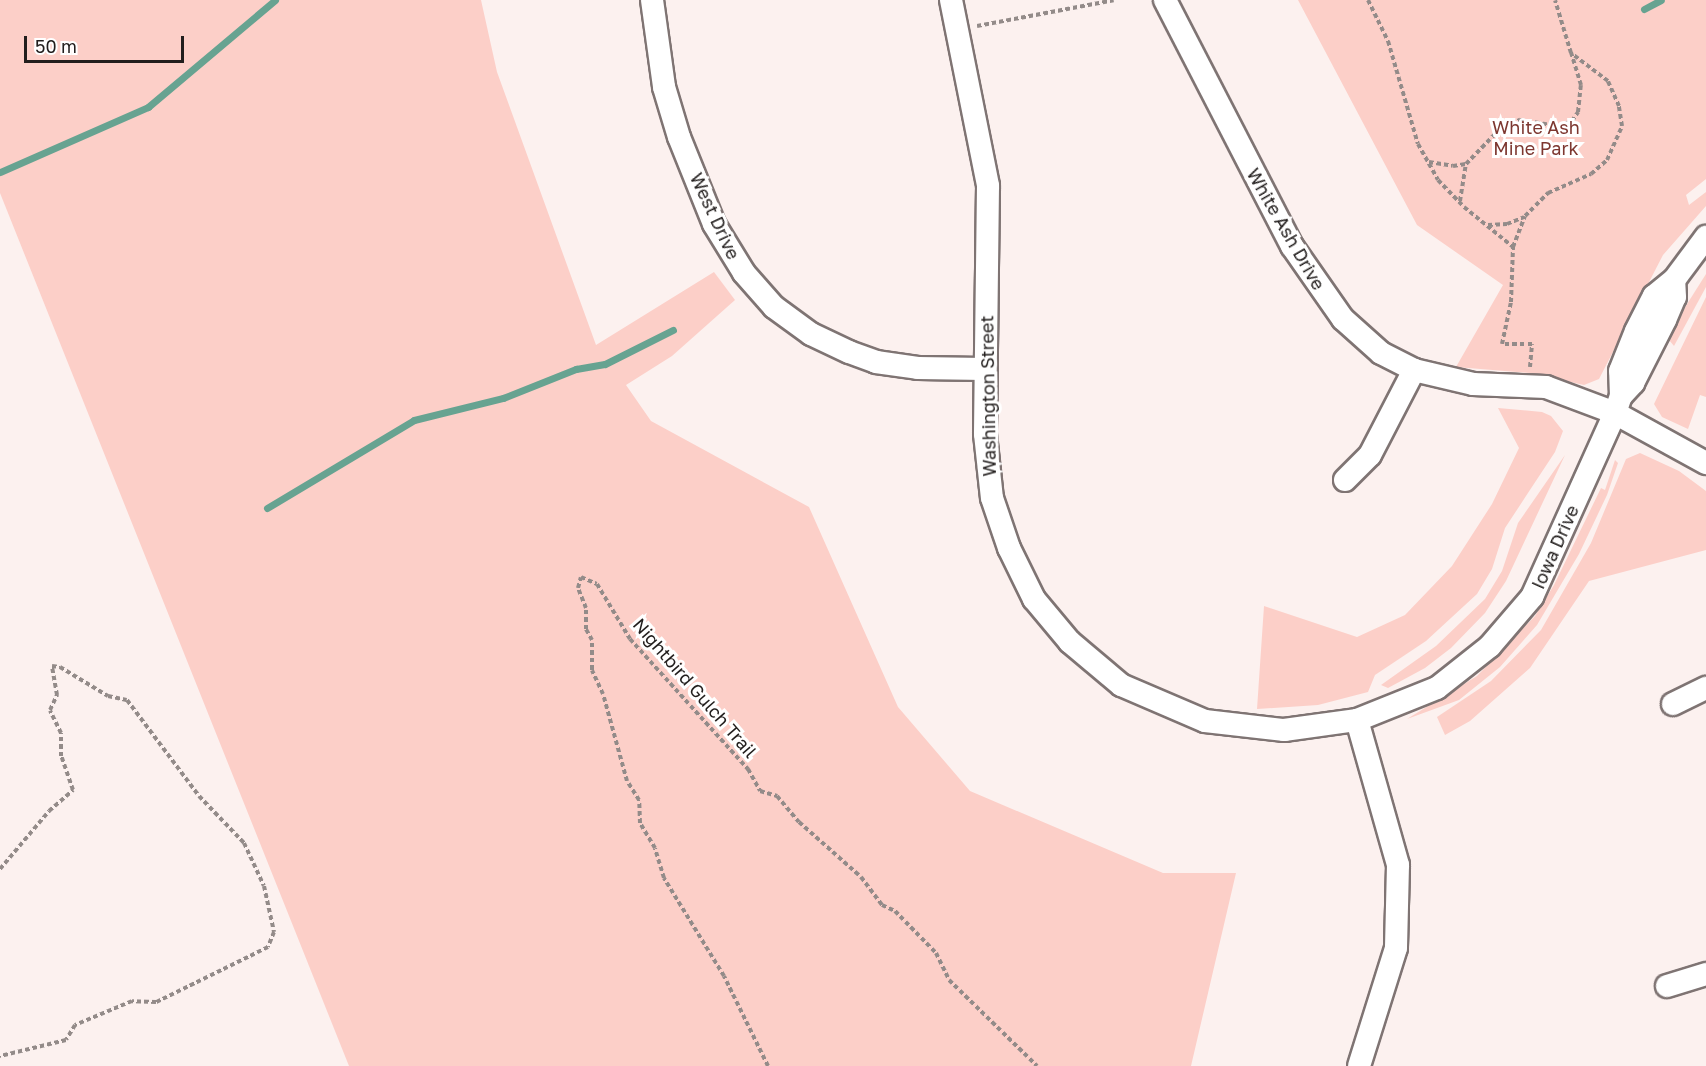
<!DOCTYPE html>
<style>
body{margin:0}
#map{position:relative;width:1706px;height:1066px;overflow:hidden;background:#fcf1ef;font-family:"Golos Text",sans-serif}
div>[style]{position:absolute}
.green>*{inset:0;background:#fccfc8}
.stream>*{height:7px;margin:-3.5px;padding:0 3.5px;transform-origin:3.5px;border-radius:3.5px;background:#67a391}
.path>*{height:4px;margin-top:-2px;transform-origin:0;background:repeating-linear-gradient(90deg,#938b89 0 4.5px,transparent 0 7.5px)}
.roads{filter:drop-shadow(2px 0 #7f7473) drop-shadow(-2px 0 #7f7473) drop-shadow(0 2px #7f7473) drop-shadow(0 -2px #7f7473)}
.minor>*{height:22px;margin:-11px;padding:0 11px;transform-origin:11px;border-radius:11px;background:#fff}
span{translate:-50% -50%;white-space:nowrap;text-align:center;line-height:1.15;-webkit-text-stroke:6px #fff;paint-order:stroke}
.park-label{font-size:18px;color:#7d3730}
.street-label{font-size:18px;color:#221e1d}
.scale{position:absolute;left:24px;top:36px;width:160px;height:27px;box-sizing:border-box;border:3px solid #221e1d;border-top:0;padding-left:8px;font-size:18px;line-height:21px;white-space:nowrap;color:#221e1d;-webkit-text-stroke:4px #fff;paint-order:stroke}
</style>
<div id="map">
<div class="green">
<i style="clip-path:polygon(0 0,481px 0,497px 72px,596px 345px,714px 272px,735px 300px,672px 356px,626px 385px,651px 421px,809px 507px,898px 707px,970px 791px,1163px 873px,1236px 873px,1191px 1066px,349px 1066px,0 193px)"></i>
<i style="clip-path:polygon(1298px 0,1706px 0,1706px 179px,1686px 195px,1689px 205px,1706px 192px,1706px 206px,1663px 255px,1599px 379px,1584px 385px,1530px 373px,1456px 367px,1503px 285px,1417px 225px)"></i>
<i style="clip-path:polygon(1706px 274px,1706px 287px,1674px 346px,1669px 340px,1682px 312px)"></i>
<i style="clip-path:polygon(1706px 297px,1706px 397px,1700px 395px,1688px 429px,1662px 417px,1654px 404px)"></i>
<i style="clip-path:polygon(1498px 408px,1542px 412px,1551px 416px,1563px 431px,1555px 452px,1505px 528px,1492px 569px,1477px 594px,1426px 641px,1375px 675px,1368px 692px,1318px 705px,1257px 709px,1264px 606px,1357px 637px,1405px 615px,1452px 566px,1492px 504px,1519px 448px)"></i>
<i style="clip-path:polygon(1640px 453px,1679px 471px,1706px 491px,1706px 550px,1589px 581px,1530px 668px,1470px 721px,1445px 735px,1437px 717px,1491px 681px,1541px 630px,1591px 543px,1626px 459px)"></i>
<i style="clip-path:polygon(1565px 455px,1506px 581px,1485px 613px,1451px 648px,1425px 668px,1388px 688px,1381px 685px,1436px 646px,1485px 599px,1502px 571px,1518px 523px)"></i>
<i style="clip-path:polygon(1615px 460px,1618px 463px,1607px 495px,1579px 554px,1537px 625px,1500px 667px,1459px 700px,1407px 719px,1477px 676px,1535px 616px,1554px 585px,1601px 488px,1605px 490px)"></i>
</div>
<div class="stream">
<i style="left:1644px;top:9px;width:19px;rotate:-28deg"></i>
<i style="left:0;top:172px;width:162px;rotate:-23.7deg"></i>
<i style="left:148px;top:107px;width:166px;rotate:-40.1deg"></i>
<i style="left:267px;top:508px;width:171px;rotate:-30.9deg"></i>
<i style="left:414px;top:420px;width:92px;rotate:-13.9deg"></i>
<i style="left:503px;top:398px;width:79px;rotate:-21.7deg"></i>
<i style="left:576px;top:369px;width:29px;rotate:-10deg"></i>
<i style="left:605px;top:364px;width:76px;rotate:-26.6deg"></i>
</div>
<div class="path">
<i style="left:1368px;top:0;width:46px;rotate:64deg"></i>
<i style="left:1388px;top:41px;width:107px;rotate:73.8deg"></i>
<i style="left:1418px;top:144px;width:41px;rotate:60.9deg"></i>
<i style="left:1438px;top:180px;width:37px;rotate:46deg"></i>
<i style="left:1464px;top:207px;width:63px;rotate:39.2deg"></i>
<i style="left:977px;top:26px;width:139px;rotate:-10.7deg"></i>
<i style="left:1429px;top:162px;width:24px;rotate:9deg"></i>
<i style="left:1453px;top:166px;width:13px;rotate:-9deg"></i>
<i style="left:1466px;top:164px;width:46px;rotate:-45.9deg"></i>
<i style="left:1498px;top:131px;width:25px;rotate:-27deg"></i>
<i style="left:1520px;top:120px;width:39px;rotate:9deg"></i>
<i style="left:1559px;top:126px;width:14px;rotate:-21deg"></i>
<i style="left:1572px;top:121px;width:11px;rotate:-56deg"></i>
<i style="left:1578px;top:112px;width:27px;rotate:-84deg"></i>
<i style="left:1581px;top:85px;width:34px;rotate:-107deg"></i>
<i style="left:1460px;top:201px;width:37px;rotate:-81deg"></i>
<i style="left:1488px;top:225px;width:19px;rotate:-3deg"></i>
<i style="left:1507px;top:224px;width:18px;rotate:-22deg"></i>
<i style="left:1530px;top:367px;width:23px;rotate:-85deg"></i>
<i style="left:1532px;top:344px;width:30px;rotate:180deg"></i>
<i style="left:1502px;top:344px;width:43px;rotate:-77.9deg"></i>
<i style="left:1511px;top:302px;width:55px;rotate:-87.9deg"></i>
<i style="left:1513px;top:247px;width:33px;rotate:-69deg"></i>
<i style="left:1525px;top:216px;width:33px;rotate:-45deg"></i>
<i style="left:1548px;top:193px;width:47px;rotate:-23.8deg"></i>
<i style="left:1591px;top:174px;width:21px;rotate:-41deg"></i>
<i style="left:1607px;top:160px;width:37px;rotate:-66deg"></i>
<i style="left:1622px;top:126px;width:20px;rotate:-99deg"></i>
<i style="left:1619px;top:106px;width:27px;rotate:-114deg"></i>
<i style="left:1608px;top:81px;width:46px;rotate:-142.9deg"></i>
<i style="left:1571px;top:53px;width:55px;rotate:-106.8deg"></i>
<i style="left:0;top:869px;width:76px;rotate:-49.8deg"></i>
<i style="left:49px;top:811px;width:32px;rotate:-41deg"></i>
<i style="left:73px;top:790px;width:36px;rotate:-109deg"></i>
<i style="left:61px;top:756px;width:23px;rotate:-90deg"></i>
<i style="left:61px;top:733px;width:25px;rotate:-116deg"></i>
<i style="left:50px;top:710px;width:17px;rotate:-65deg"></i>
<i style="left:57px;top:695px;width:29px;rotate:-100deg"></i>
<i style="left:52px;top:666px;width:8px;rotate:7deg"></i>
<i style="left:60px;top:667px;width:56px;rotate:31.1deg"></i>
<i style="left:108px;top:696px;width:19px;rotate:12deg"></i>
<i style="left:127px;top:700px;width:120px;rotate:53.1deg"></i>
<i style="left:199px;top:796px;width:65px;rotate:46.2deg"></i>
<i style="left:244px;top:843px;width:47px;rotate:65.1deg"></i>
<i style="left:264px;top:886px;width:47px;rotate:77.7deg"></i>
<i style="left:274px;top:932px;width:16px;rotate:112deg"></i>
<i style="left:268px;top:947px;width:125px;rotate:153.8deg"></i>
<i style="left:156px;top:1002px;width:24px;rotate:-178deg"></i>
<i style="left:132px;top:1001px;width:62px;rotate:157.2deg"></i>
<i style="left:75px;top:1025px;width:17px;rotate:121deg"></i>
<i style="left:66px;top:1040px;width:68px;rotate:166.4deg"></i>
<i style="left:768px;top:1066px;width:100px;rotate:-116.1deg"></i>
<i style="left:724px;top:976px;width:115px;rotate:-121.5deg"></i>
<i style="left:664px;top:878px;width:31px;rotate:-107deg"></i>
<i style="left:655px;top:848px;width:29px;rotate:-121deg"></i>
<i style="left:640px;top:823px;width:23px;rotate:-92deg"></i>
<i style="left:639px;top:800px;width:22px;rotate:-122deg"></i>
<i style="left:627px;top:781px;width:90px;rotate:-105.4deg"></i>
<i style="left:603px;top:694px;width:26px;rotate:-115deg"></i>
<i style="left:592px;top:670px;width:30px;rotate:-90deg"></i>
<i style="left:592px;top:640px;width:13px;rotate:-119deg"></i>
<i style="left:586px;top:629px;width:21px;rotate:-90deg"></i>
<i style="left:586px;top:608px;width:22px;rotate:-112deg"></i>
<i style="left:578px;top:588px;width:11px;rotate:-75deg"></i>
<i style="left:581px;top:577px;width:17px;rotate:24deg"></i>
<i style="left:597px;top:584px;width:64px;rotate:59deg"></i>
<i style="left:630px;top:639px;width:176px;rotate:47.8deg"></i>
<i style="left:748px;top:769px;width:25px;rotate:61deg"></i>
<i style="left:760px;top:791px;width:18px;rotate:16deg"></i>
<i style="left:777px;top:796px;width:34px;rotate:50deg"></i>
<i style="left:799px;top:822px;width:83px;rotate:41.6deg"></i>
<i style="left:861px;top:877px;width:35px;rotate:53deg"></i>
<i style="left:882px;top:905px;width:14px;rotate:25deg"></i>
<i style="left:895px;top:911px;width:59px;rotate:45.7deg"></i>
<i style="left:936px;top:953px;width:30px;rotate:64deg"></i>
<i style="left:949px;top:980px;width:123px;rotate:44.3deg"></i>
</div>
<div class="roads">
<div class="minor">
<i style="left:652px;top:0;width:88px;rotate:82.1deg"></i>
<i style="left:664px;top:87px;width:52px;rotate:73.3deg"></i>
<i style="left:679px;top:137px;width:94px;rotate:68.1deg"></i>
<i style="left:714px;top:224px;width:57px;rotate:58.5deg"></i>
<i style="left:744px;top:273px;width:45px;rotate:48.6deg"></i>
<i style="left:774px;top:307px;width:46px;rotate:36.1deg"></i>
<i style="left:811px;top:334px;width:42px;rotate:25.3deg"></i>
<i style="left:849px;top:352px;width:29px;rotate:20deg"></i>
<i style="left:876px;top:362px;width:42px;rotate:8.1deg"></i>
<i style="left:918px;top:368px;width:66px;rotate:0.9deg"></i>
<i style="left:951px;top:0;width:190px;rotate:78.7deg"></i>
<i style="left:988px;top:186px;width:248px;rotate:90.7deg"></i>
<i style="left:985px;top:434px;width:64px;rotate:83.8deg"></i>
<i style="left:992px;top:498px;width:53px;rotate:71.2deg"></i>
<i style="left:1009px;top:548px;width:57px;rotate:63.9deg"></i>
<i style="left:1034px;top:599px;width:56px;rotate:50.1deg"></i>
<i style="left:1070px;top:642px;width:67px;rotate:40.1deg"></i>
<i style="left:1121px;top:685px;width:91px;rotate:23.2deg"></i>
<i style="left:1205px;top:721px;width:80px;rotate:6.5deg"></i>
<i style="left:1284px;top:730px;width:74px;rotate:-7.8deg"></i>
<i style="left:1357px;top:720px;width:86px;rotate:-21.8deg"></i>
<i style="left:1437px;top:688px;width:68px;rotate:-38.4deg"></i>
<i style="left:1490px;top:646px;width:65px;rotate:-49.4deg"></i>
<i style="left:1532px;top:597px;width:202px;rotate:-65.7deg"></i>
<i style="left:1615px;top:413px;width:18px;rotate:-71deg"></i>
<i style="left:1621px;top:396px;width:25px;rotate:-92deg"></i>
<i style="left:1620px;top:371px;width:43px;rotate:-68.2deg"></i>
<i style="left:1636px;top:331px;width:39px;rotate:-63deg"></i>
<i style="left:1654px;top:296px;width:26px;rotate:-39deg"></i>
<i style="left:1674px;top:280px;width:54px;rotate:-53.3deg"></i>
<i style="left:1165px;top:0;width:277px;rotate:62.7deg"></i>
<i style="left:1292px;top:246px;width:89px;rotate:55.1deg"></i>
<i style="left:1343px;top:319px;width:51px;rotate:41.8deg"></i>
<i style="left:1381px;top:353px;width:37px;rotate:27deg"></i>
<i style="left:1414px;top:370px;width:61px;rotate:13.3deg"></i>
<i style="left:1473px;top:384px;width:73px;rotate:2.4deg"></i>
<i style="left:1546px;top:387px;width:74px;rotate:20.6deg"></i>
<i style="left:1615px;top:413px;width:104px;rotate:28.8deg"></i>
<i style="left:1621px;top:396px;width:18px;rotate:-47deg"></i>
<i style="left:1633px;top:383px;width:71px;rotate:-63.1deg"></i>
<i style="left:1665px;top:320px;width:25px;rotate:-67deg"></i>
<i style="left:1675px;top:297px;width:17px;rotate:-93deg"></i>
<i style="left:1345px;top:480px;width:35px;rotate:-45deg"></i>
<i style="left:1370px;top:455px;width:96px;rotate:-62.6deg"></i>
<i style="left:1673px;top:704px;width:37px;rotate:-26deg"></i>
<i style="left:1357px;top:720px;width:151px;rotate:74.2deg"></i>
<i style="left:1398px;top:865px;width:83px;rotate:91.4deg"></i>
<i style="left:1396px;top:948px;width:124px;rotate:107.4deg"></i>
<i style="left:1667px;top:986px;width:41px;rotate:-17.1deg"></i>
</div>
</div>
<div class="park-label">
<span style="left:1536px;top:138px">White Ash<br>Mine Park</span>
</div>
<div class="street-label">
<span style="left:715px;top:216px;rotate:65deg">West Drive</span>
<span style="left:1286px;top:229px;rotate:60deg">White Ash Drive</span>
<span style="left:988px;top:396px;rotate:-91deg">Washington Street</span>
<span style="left:1555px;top:547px;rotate:-66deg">Iowa Drive</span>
<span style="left:695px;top:688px;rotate:49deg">Nightbird Gulch Trail</span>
</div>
<div class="scale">50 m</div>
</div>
